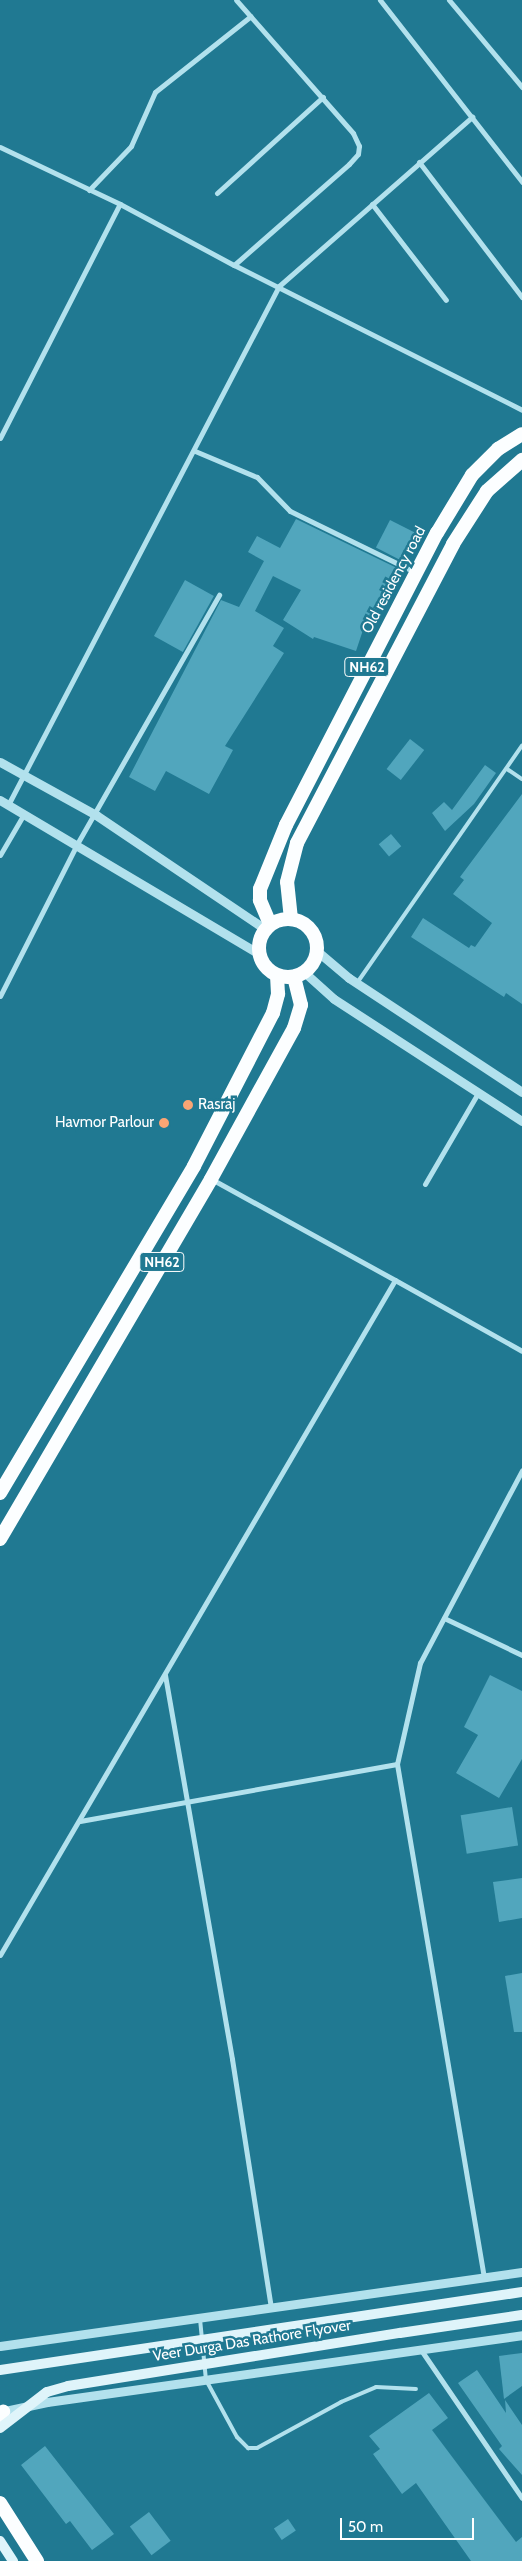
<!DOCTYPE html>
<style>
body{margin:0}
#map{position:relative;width:522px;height:2561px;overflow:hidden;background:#207992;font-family:Cabin,sans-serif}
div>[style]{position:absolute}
.building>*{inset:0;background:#51a6bd;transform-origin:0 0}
.service>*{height:4px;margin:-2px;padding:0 2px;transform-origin:2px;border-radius:2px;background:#b2e1ed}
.minor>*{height:5px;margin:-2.5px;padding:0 2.5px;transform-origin:2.5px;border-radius:2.5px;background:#b2e1ed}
.tertiary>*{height:9px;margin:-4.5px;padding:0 4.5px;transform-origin:4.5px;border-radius:4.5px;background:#b2e1ed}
.secondary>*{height:10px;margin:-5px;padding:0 5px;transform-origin:5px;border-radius:5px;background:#dff4fa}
.trunk>*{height:14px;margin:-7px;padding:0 7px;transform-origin:7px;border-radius:7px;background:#fcfeff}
.trunk>.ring{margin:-7px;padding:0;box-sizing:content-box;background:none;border:14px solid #fcfeff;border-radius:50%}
.secondary-bridge>*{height:10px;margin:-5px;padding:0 5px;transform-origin:5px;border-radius:5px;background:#dff4fa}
.dots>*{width:14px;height:14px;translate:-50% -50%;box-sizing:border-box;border:2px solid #207992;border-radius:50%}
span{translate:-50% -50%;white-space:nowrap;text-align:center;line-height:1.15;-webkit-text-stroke:5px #207992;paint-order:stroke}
.shield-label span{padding:1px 4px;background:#207992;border:1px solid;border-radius:4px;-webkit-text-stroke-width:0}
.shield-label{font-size:14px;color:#fff;font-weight:700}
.street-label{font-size:15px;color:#fff}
.poi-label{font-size:15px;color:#fff}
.left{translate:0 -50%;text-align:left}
.right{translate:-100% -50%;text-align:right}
.scale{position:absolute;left:340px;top:2518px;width:134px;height:22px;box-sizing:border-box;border:2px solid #fff;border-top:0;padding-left:6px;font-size:15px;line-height:18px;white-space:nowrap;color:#fff;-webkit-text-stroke:4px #207992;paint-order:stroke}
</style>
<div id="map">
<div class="building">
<i style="clip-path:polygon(296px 519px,399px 569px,370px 623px,366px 621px,356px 651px,314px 637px,313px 639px,283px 620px,301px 590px,273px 576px,255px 611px,284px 628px,273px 646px,284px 653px,225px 746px,233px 750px,209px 794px,166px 771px,155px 791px,129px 777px,221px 600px,239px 607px,264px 561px,248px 552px,257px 536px,280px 548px)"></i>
<i style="left:390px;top:520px;width:30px;height:31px;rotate:27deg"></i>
<i style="left:185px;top:580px;width:33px;height:64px;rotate:29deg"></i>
<i style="left:410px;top:739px;width:18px;height:38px;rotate:38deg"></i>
<i style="clip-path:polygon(485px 765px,496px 773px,474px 804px,445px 831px,432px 813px,444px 802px,452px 810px)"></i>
<i style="clip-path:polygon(522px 794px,522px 1004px,506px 993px,504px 997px,411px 937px,423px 918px,469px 948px,471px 945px,475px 947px,492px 923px,453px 894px,464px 880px,460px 877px)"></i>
<i style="left:391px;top:834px;width:16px;height:16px;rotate:50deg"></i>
<i style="clip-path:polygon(490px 1675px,522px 1691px,522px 1759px,499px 1798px,456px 1773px,478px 1735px,464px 1727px)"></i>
<i style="left:512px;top:1807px;width:39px;height:52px;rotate:81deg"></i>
<i style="clip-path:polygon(522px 1878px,522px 1918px,499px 1922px,493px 1882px)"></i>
<i style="clip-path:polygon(522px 1973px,522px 2032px,514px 2032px,505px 1976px)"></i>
<i style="clip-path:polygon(522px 2353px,522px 2386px,504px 2399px,499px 2356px)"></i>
<i style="clip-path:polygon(477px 2370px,506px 2413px,505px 2400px,522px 2425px,522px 2475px,499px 2449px,502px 2446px,458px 2383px)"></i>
<i style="clip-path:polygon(429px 2393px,448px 2418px,432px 2430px,516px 2542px,522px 2537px,522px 2561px,471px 2561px,416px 2483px,402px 2494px,373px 2454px,380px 2449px,369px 2436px)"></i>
<i style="clip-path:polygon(45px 2446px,114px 2534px,92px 2550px,70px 2521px,66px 2524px,21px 2465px)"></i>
<i style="left:149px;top:2512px;width:36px;height:24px;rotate:53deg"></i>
<i style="left:288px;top:2519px;width:14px;height:17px;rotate:56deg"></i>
</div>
<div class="service">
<i style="left:507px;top:769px;width:18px;rotate:34deg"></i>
<i style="left:357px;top:983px;width:289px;rotate:-55.2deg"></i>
<i style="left:200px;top:2319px;width:61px;rotate:84.4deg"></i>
<i style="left:206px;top:2380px;width:65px;rotate:61.5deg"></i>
<i style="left:237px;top:2437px;width:16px;rotate:45deg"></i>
<i style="left:248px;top:2448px;width:9px"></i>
<i style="left:257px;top:2448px;width:96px;rotate:-28.7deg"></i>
<i style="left:341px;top:2402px;width:38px;rotate:-23deg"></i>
<i style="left:376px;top:2387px;width:40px;rotate:2.9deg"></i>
</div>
<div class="minor">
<i style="left:380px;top:0;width:231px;rotate:52deg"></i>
<i style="left:449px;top:0;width:114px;rotate:50deg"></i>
<i style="left:0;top:147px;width:133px;rotate:25.4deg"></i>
<i style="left:120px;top:204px;width:129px;rotate:28.2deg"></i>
<i style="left:234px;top:265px;width:322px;rotate:26.7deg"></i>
<i style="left:419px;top:162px;width:170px;rotate:52.7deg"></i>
<i style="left:89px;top:190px;width:61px;rotate:-46.3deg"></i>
<i style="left:131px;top:146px;width:59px;rotate:-66deg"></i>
<i style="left:155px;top:92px;width:122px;rotate:-38.4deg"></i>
<i style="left:217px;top:193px;width:143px;rotate:-42.2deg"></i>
<i style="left:372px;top:204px;width:121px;rotate:52.4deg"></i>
<i style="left:234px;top:265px;width:153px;rotate:-41.3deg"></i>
<i style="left:349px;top:164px;width:13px;rotate:-48deg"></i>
<i style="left:358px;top:154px;width:8px;rotate:-83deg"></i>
<i style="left:359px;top:146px;width:14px;rotate:-115deg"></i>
<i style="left:353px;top:133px;width:177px;rotate:-131.3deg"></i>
<i style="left:0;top:438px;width:263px;rotate:-62.9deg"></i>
<i style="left:195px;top:451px;width:67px;rotate:22.8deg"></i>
<i style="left:257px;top:477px;width:47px;rotate:45.9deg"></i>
<i style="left:290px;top:511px;width:139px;rotate:26deg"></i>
<i style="left:8px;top:805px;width:585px;rotate:-62.43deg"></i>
<i style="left:279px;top:286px;width:257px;rotate:-41.2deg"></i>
<i style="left:0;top:855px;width:48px;rotate:-59.7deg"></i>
<i style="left:0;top:996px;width:170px;rotate:-63.1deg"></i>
<i style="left:77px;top:844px;width:287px;rotate:-60.3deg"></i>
<i style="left:425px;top:1184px;width:105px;rotate:-59.8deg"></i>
<i style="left:395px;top:1280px;width:145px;rotate:29.2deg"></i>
<i style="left:444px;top:1618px;width:86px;rotate:25.4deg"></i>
<i style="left:165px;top:1675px;width:390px;rotate:80.1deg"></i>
<i style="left:232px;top:2059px;width:252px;rotate:81.1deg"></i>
<i style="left:397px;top:1764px;width:521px;rotate:80.39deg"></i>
<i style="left:80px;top:1821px;width:322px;rotate:-10.2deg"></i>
<i style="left:397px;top:1764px;width:104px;rotate:-77.2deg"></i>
<i style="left:420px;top:1663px;width:218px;rotate:-62.1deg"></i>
<i style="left:0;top:1955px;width:782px;rotate:-59.66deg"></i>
<i style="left:395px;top:1280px;width:208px;rotate:-151.2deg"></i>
<i style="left:421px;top:2350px;width:179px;rotate:55.7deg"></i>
</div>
<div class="tertiary">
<i style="left:0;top:762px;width:110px;rotate:28.9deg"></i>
<i style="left:96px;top:815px;width:204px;rotate:34deg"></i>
<i style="left:0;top:800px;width:300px;rotate:30.7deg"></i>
<i style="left:317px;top:951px;width:42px;rotate:40.2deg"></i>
<i style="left:349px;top:978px;width:207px;rotate:33.4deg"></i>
<i style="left:304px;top:972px;width:40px;rotate:42deg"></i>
<i style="left:334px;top:999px;width:224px;rotate:33deg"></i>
<i style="left:0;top:2346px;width:527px;rotate:-8.07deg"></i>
<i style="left:0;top:2412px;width:48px;rotate:-12deg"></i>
<i style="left:47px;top:2402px;width:480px;rotate:-8deg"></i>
</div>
<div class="secondary">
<i style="left:400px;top:2333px;width:123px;rotate:-8.4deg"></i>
<i style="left:0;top:2541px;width:24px;rotate:57deg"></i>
</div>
<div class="trunk">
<i class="ring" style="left:259px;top:919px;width:44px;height:44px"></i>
<i style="left:291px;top:919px;width:37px;rotate:-96deg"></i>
<i style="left:287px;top:882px;width:40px;rotate:-75.6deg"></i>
<i style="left:297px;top:843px;width:337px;rotate:-62.4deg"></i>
<i style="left:453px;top:544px;width:63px;rotate:-57.3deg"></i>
<i style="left:487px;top:491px;width:47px;rotate:-41.5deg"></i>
<i style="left:270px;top:924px;width:26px;rotate:-113deg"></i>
<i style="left:260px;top:900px;width:11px;rotate:-90deg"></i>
<i style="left:260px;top:889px;width:69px;rotate:-67.9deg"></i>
<i style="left:286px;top:825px;width:329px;rotate:-62.7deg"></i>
<i style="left:437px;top:533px;width:68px;rotate:-58.9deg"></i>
<i style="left:472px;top:475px;width:37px;rotate:-45deg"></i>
<i style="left:498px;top:449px;width:28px;rotate:-32deg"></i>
<i style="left:0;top:1493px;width:380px;rotate:-59.3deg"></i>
<i style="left:194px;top:1166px;width:172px;rotate:-62.7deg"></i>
<i style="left:273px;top:1013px;width:20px;rotate:-75deg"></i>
<i style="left:278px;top:994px;width:18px;rotate:-93deg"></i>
<i style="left:0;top:1539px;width:417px;rotate:-59.6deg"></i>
<i style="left:211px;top:1179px;width:172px;rotate:-61.2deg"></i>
<i style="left:294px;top:1028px;width:24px;rotate:-73deg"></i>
<i style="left:301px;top:1005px;width:29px;rotate:-104deg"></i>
<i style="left:0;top:2420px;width:9px;rotate:-69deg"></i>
<i style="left:0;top:2503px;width:69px;rotate:57.5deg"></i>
</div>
<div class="secondary-bridge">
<i style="left:0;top:2370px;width:528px;rotate:-8.5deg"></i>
<i style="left:0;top:2428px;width:59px;rotate:-37.5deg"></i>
<i style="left:47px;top:2392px;width:22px;rotate:-16deg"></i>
<i style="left:68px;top:2386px;width:336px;rotate:-9.1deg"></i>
</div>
<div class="dots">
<i style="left:188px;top:1105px;background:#faa574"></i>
<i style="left:164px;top:1123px;background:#faa574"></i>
</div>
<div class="shield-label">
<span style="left:367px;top:667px">NH62</span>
<span style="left:162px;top:1262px">NH62</span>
</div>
<div class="street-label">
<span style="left:394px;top:580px;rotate:-62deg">Old residency road</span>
<span style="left:252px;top:2341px;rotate:-9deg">Veer Durga Das Rathore Flyover</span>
</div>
<div class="poi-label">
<span class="left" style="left:198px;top:1105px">Rasraj</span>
<span class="right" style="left:154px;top:1123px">Havmor Parlour</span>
</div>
<div class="scale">50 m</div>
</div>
